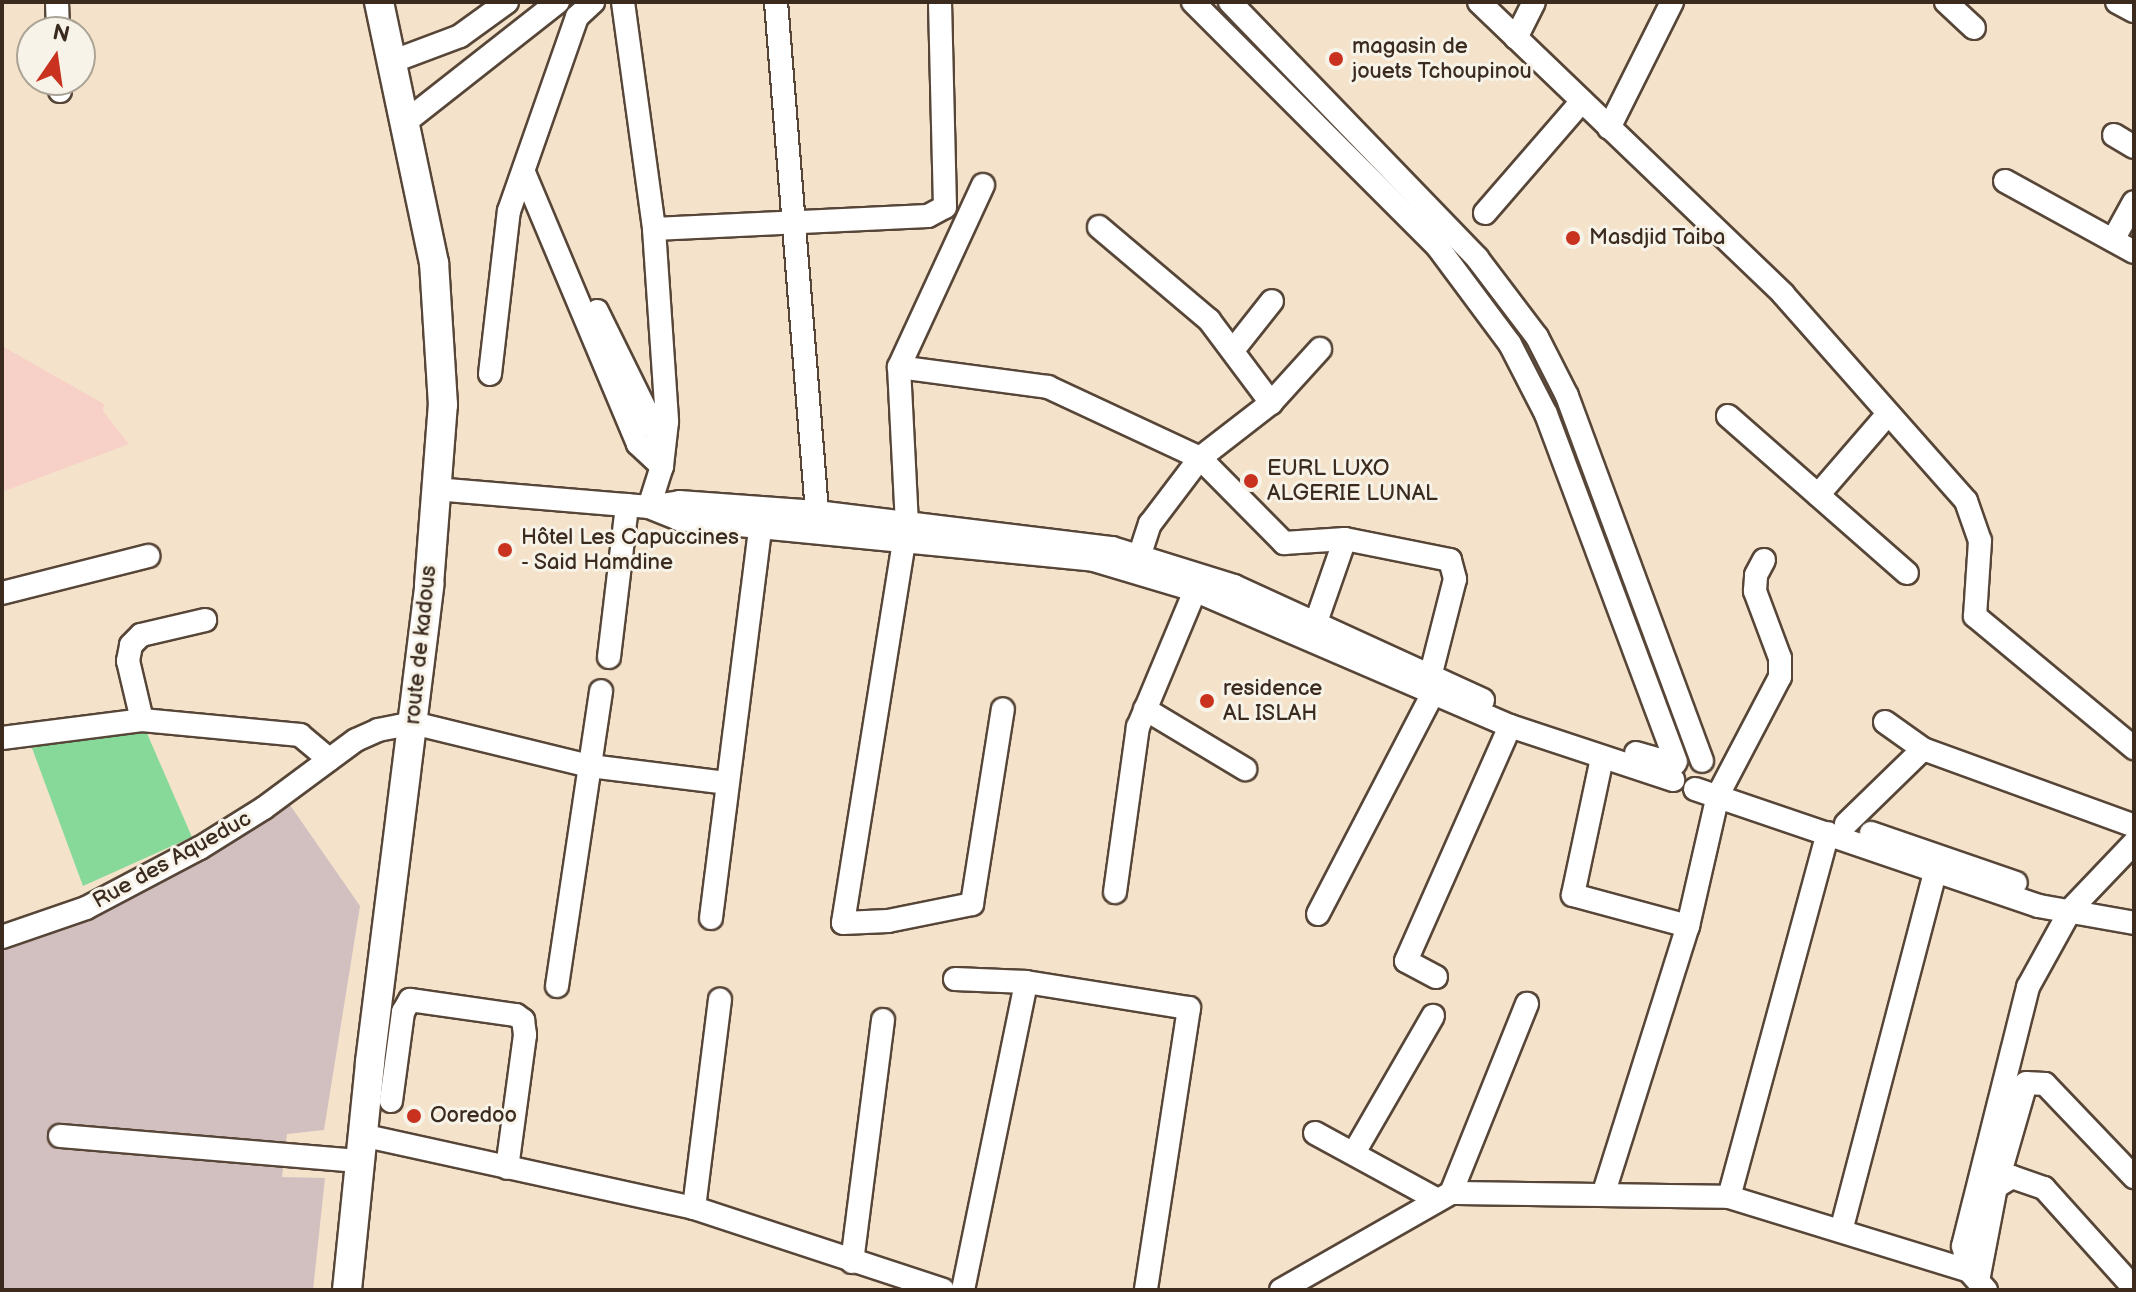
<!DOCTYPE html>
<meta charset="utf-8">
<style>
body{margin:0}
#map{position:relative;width:2136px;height:1292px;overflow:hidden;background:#f4e3ca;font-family:"Balsamiq Sans",sans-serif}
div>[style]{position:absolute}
.built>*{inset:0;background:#f7d1c8}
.industrial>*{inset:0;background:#d2bfc0}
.green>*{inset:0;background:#87d99a}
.roads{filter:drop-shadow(2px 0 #574638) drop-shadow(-2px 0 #574638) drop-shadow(0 2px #574638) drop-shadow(0 -2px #574638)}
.minor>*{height:22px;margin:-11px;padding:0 11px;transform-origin:11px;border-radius:11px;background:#fff}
.major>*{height:28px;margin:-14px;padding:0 14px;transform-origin:14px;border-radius:14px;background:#fff}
.dots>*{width:22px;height:22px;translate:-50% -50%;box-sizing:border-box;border:4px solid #f7f3e8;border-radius:50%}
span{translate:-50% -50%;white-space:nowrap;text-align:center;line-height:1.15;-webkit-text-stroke:6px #f7f3e8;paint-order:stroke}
.poi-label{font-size:22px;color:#3b2a1e}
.left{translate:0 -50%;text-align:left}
.street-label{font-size:22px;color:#3b2a1e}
.frame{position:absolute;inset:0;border:4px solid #3b2a1e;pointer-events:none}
.north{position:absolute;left:16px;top:16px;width:80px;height:80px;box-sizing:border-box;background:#f7f3e8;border:2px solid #aca397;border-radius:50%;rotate:13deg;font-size:22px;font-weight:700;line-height:32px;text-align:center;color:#3b2a1e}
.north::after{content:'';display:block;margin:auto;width:28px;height:36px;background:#c8321e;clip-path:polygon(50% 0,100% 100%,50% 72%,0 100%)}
</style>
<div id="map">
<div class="built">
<i style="clip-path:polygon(2px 346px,104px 404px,103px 411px,129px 444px,2px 492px)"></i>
</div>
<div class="industrial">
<i style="clip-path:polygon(290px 805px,360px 906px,324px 1130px,287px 1134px,282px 1177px,325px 1178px,313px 1290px,2px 1290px,2px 946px,114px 907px)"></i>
</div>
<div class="green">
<i style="clip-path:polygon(101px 731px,146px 731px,192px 837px,83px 886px,32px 748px)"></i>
</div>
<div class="roads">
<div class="minor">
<i style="left:57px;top:2px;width:30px;rotate:88deg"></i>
<i style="left:623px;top:2px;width:229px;rotate:82.2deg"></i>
<i style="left:654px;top:229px;width:193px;rotate:86.1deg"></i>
<i style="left:667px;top:422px;width:44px;rotate:96.5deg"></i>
<i style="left:662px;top:466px;width:43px;rotate:107.6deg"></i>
<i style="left:776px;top:2px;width:512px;rotate:85.4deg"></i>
<i style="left:1193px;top:2px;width:345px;rotate:45deg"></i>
<i style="left:1437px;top:246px;width:122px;rotate:53.3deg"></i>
<i style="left:1510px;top:344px;width:79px;rotate:62.8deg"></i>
<i style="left:1546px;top:414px;width:371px;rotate:69.5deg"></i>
<i style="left:1230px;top:2px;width:356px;rotate:46deg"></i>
<i style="left:1477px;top:258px;width:99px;rotate:52.8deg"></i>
<i style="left:1537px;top:337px;width:66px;rotate:63deg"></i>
<i style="left:1567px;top:396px;width:389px;rotate:69.7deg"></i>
<i style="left:1479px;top:2px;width:422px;rotate:43.8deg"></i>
<i style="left:1783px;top:294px;width:276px;rotate:48.5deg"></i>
<i style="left:1966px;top:501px;width:42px;rotate:70.7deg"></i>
<i style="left:1980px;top:541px;width:75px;rotate:93.8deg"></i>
<i style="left:1975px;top:616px;width:207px;rotate:39.7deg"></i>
<i style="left:1946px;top:2px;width:38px;rotate:43deg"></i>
<i style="left:2117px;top:2px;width:19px;rotate:28deg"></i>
<i style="left:1516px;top:38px;width:40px;rotate:-63.4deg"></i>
<i style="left:391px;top:62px;width:74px;rotate:-20.6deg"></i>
<i style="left:460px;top:36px;width:58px;rotate:-35.9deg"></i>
<i style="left:60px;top:80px;width:11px;rotate:90deg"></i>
<i style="left:404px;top:123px;width:196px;rotate:-38.2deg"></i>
<i style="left:1609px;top:128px;width:141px;rotate:-63.4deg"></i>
<i style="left:2114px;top:135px;width:23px;rotate:31deg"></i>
<i style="left:525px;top:175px;width:292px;rotate:67.2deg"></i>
<i style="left:638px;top:444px;width:33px;rotate:43deg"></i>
<i style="left:2005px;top:181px;width:147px;rotate:28.8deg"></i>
<i style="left:983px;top:185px;width:200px;rotate:114.8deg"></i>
<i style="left:899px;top:367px;width:156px;rotate:87.1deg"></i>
<i style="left:907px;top:523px;width:405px;rotate:99.1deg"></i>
<i style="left:843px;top:923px;width:45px;rotate:-2.5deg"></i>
<i style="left:888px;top:921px;width:86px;rotate:-11.4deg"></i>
<i style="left:972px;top:904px;width:197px;rotate:-81deg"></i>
<i style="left:1485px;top:213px;width:148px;rotate:-49.1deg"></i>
<i style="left:1099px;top:227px;width:144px;rotate:40.2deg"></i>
<i style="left:1209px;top:320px;width:104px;rotate:53.2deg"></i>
<i style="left:654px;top:229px;width:274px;rotate:-2.7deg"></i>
<i style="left:928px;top:216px;width:19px;rotate:-28deg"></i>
<i style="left:945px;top:207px;width:205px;rotate:-91.4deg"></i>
<i style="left:2113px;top:240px;width:43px;rotate:-61.1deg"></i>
<i style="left:597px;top:311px;width:149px;rotate:63.8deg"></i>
<i style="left:1234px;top:349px;width:61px;rotate:-51.6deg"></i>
<i style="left:899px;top:367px;width:150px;rotate:7.6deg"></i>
<i style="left:1048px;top:387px;width:168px;rotate:25deg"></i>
<i style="left:1200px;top:458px;width:120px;rotate:45.3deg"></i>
<i style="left:1284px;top:543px;width:61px;rotate:-3.8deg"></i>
<i style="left:1345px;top:539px;width:107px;rotate:11.3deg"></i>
<i style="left:1450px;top:560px;width:20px;rotate:75deg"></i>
<i style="left:1455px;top:579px;width:101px;rotate:104.3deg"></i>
<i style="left:490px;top:374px;width:164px;rotate:-83.4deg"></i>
<i style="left:509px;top:211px;width:206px;rotate:-70.7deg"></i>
<i style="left:577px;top:17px;width:22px;rotate:-43deg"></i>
<i style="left:1728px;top:416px;width:238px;rotate:41.3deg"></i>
<i style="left:435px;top:489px;width:215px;rotate:4.8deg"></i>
<i style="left:649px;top:507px;width:31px;rotate:22deg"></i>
<i style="left:678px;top:519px;width:418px;rotate:5.6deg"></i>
<i style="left:1094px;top:560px;width:104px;rotate:16.7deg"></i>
<i style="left:1194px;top:590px;width:344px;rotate:23.3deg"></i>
<i style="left:1510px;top:726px;width:172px;rotate:18.3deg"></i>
<i style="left:1818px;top:495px;width:107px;rotate:-49.2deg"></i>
<i style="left:649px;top:507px;width:30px;rotate:-9deg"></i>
<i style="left:679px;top:502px;width:138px;rotate:4.1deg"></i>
<i style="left:817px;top:512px;width:297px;rotate:7deg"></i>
<i style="left:1112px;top:548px;width:128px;rotate:17.3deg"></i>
<i style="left:1234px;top:586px;width:274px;rotate:24.6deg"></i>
<i style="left:1140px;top:554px;width:32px;rotate:-72deg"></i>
<i style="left:1150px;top:524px;width:83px;rotate:-52.9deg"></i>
<i style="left:1200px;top:458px;width:90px;rotate:-37.8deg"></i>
<i style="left:1271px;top:403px;width:73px;rotate:-47.8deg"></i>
<i style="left:2px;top:593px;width:151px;rotate:-14.2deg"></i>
<i style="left:1315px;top:625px;width:91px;rotate:-70.8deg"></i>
<i style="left:609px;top:657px;width:153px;rotate:-83.2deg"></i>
<i style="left:1145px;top:709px;width:117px;rotate:31deg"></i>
<i style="left:142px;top:720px;width:61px;rotate:-103.3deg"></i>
<i style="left:128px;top:661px;width:16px;rotate:-79deg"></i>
<i style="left:131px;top:645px;width:14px;rotate:-45deg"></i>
<i style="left:141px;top:635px;width:66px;rotate:-13.2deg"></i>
<i style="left:1885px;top:722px;width:47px;rotate:35.4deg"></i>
<i style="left:1923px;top:749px;width:225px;rotate:20deg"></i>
<i style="left:2px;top:738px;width:141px;rotate:-7.3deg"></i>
<i style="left:142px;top:720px;width:159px;rotate:5.4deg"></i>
<i style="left:300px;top:735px;width:38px;rotate:40deg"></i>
<i style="left:1636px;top:753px;width:40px;rotate:16deg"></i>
<i style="left:1602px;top:758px;width:140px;rotate:102deg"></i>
<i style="left:1573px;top:895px;width:119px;rotate:15.1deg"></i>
<i style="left:1695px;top:789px;width:363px;rotate:18.8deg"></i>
<i style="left:2039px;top:906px;width:97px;rotate:10.1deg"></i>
<i style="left:1846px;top:824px;width:107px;rotate:-44.2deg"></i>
<i style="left:1871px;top:833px;width:153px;rotate:19deg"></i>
<i style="left:1115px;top:892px;width:167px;rotate:-82.1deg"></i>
<i style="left:1138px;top:727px;width:160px;rotate:-67.3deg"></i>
<i style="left:1318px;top:914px;width:247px;rotate:-62.5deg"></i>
<i style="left:711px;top:918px;width:397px;rotate:-82.8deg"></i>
<i style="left:2px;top:937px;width:89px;rotate:-19deg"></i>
<i style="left:86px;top:908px;width:129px;rotate:-27.8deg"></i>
<i style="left:200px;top:848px;width:75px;rotate:-32deg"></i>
<i style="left:264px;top:808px;width:114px;rotate:-36.5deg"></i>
<i style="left:356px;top:740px;width:24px;rotate:-24deg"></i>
<i style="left:378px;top:730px;width:36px;rotate:-11deg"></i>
<i style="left:413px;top:723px;width:182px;rotate:13.7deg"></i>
<i style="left:590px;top:766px;width:137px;rotate:7.1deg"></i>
<i style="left:1436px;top:977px;width:34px;rotate:-152deg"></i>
<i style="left:1406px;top:961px;width:257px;rotate:-66.1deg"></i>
<i style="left:955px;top:979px;width:71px;rotate:2.4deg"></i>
<i style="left:1026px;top:982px;width:165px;rotate:9.1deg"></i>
<i style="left:1189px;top:1008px;width:285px;rotate:98.7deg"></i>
<i style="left:557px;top:986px;width:298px;rotate:-81.5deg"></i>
<i style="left:391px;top:1101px;width:90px;rotate:-82.3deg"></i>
<i style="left:403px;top:1012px;width:14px;rotate:-60deg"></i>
<i style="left:410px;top:1000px;width:107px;rotate:8.1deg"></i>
<i style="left:516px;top:1015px;width:9px;rotate:36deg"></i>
<i style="left:523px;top:1020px;width:15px;rotate:82deg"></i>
<i style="left:525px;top:1035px;width:134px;rotate:97.7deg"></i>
<i style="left:1315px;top:1133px;width:138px;rotate:28.6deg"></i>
<i style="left:362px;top:1135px;width:340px;rotate:12.4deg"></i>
<i style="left:694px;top:1208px;width:262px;rotate:18.2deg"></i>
<i style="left:60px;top:1136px;width:300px;rotate:4.8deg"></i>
<i style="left:1355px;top:1151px;width:156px;rotate:-60deg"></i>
<i style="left:1996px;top:1187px;width:19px;rotate:-32deg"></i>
<i style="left:2012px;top:1177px;width:34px;rotate:19deg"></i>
<i style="left:2044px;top:1188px;width:135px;rotate:48deg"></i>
<i style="left:1604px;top:1192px;width:279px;rotate:-72.5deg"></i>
<i style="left:1688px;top:926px;width:134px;rotate:-77.1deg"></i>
<i style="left:1718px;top:795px;width:133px;rotate:-62.3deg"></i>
<i style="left:1780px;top:677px;width:19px;rotate:-90deg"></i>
<i style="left:1780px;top:658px;width:72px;rotate:-110.5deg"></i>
<i style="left:1755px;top:591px;width:16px;rotate:-86deg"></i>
<i style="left:1756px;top:575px;width:17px;rotate:-62deg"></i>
<i style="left:1451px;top:1193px;width:204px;rotate:-68.1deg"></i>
<i style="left:1729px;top:1197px;width:377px;rotate:-74.8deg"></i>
<i style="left:694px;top:1208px;width:210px;rotate:-82.9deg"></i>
<i style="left:1841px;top:1231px;width:371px;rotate:-75.3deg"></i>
<i style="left:852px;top:1262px;width:244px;rotate:-82.7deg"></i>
<i style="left:1978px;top:1281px;width:96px;rotate:-79.2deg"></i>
<i style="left:1996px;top:1187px;width:108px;rotate:-73.9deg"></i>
<i style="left:2026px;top:1083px;width:19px;rotate:3deg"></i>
<i style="left:2045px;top:1084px;width:129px;rotate:46.3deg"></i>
<i style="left:963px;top:1290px;width:314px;rotate:-78.4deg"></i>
<i style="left:1281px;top:1290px;width:196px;rotate:-29.7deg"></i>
<i style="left:1451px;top:1193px;width:278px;rotate:0.8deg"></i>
<i style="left:1729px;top:1197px;width:251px;rotate:17.1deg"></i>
<i style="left:1986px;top:1290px;width:25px;rotate:-132deg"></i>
<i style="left:1969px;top:1271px;width:26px;rotate:-103deg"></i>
<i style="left:1963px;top:1246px;width:267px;rotate:-75.9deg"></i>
<i style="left:2028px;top:987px;width:89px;rotate:-61.1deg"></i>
<i style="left:2071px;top:909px;width:91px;rotate:-46.3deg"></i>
</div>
<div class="major">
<i style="left:347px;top:1290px;width:229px;rotate:-84.2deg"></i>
<i style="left:370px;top:1062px;width:481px;rotate:-82.9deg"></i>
<i style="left:429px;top:585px;width:181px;rotate:-85.6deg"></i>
<i style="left:443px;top:405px;width:142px;rotate:-93.6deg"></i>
<i style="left:434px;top:263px;width:267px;rotate:-101.9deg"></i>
</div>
</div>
<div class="dots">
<i style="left:1336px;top:59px;background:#c8321e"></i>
<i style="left:1573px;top:238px;background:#c8321e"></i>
<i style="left:1251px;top:481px;background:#c8321e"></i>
<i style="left:505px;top:550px;background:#c8321e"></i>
<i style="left:1207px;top:701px;background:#c8321e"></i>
<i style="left:414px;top:1116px;background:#c8321e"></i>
</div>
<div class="poi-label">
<span class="left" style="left:1352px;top:59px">magasin de<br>jouets Tchoupinou</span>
<span class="left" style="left:1589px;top:238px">Masdjid Taiba</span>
<span class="left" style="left:1267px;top:481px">EURL LUXO<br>ALGERIE LUNAL</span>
<span class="left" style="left:521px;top:550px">Hôtel Les Capuccines<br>- Said Hamdine</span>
<span class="left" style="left:1223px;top:701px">residence<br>AL ISLAH</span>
<span class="left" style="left:430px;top:1116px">Ooredoo</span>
</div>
<div class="street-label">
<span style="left:421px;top:645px;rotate:-84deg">route de kadous</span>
<span style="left:172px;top:860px;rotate:-29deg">Rue des Aqueduc</span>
</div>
<div class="frame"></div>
<div class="north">N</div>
</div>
